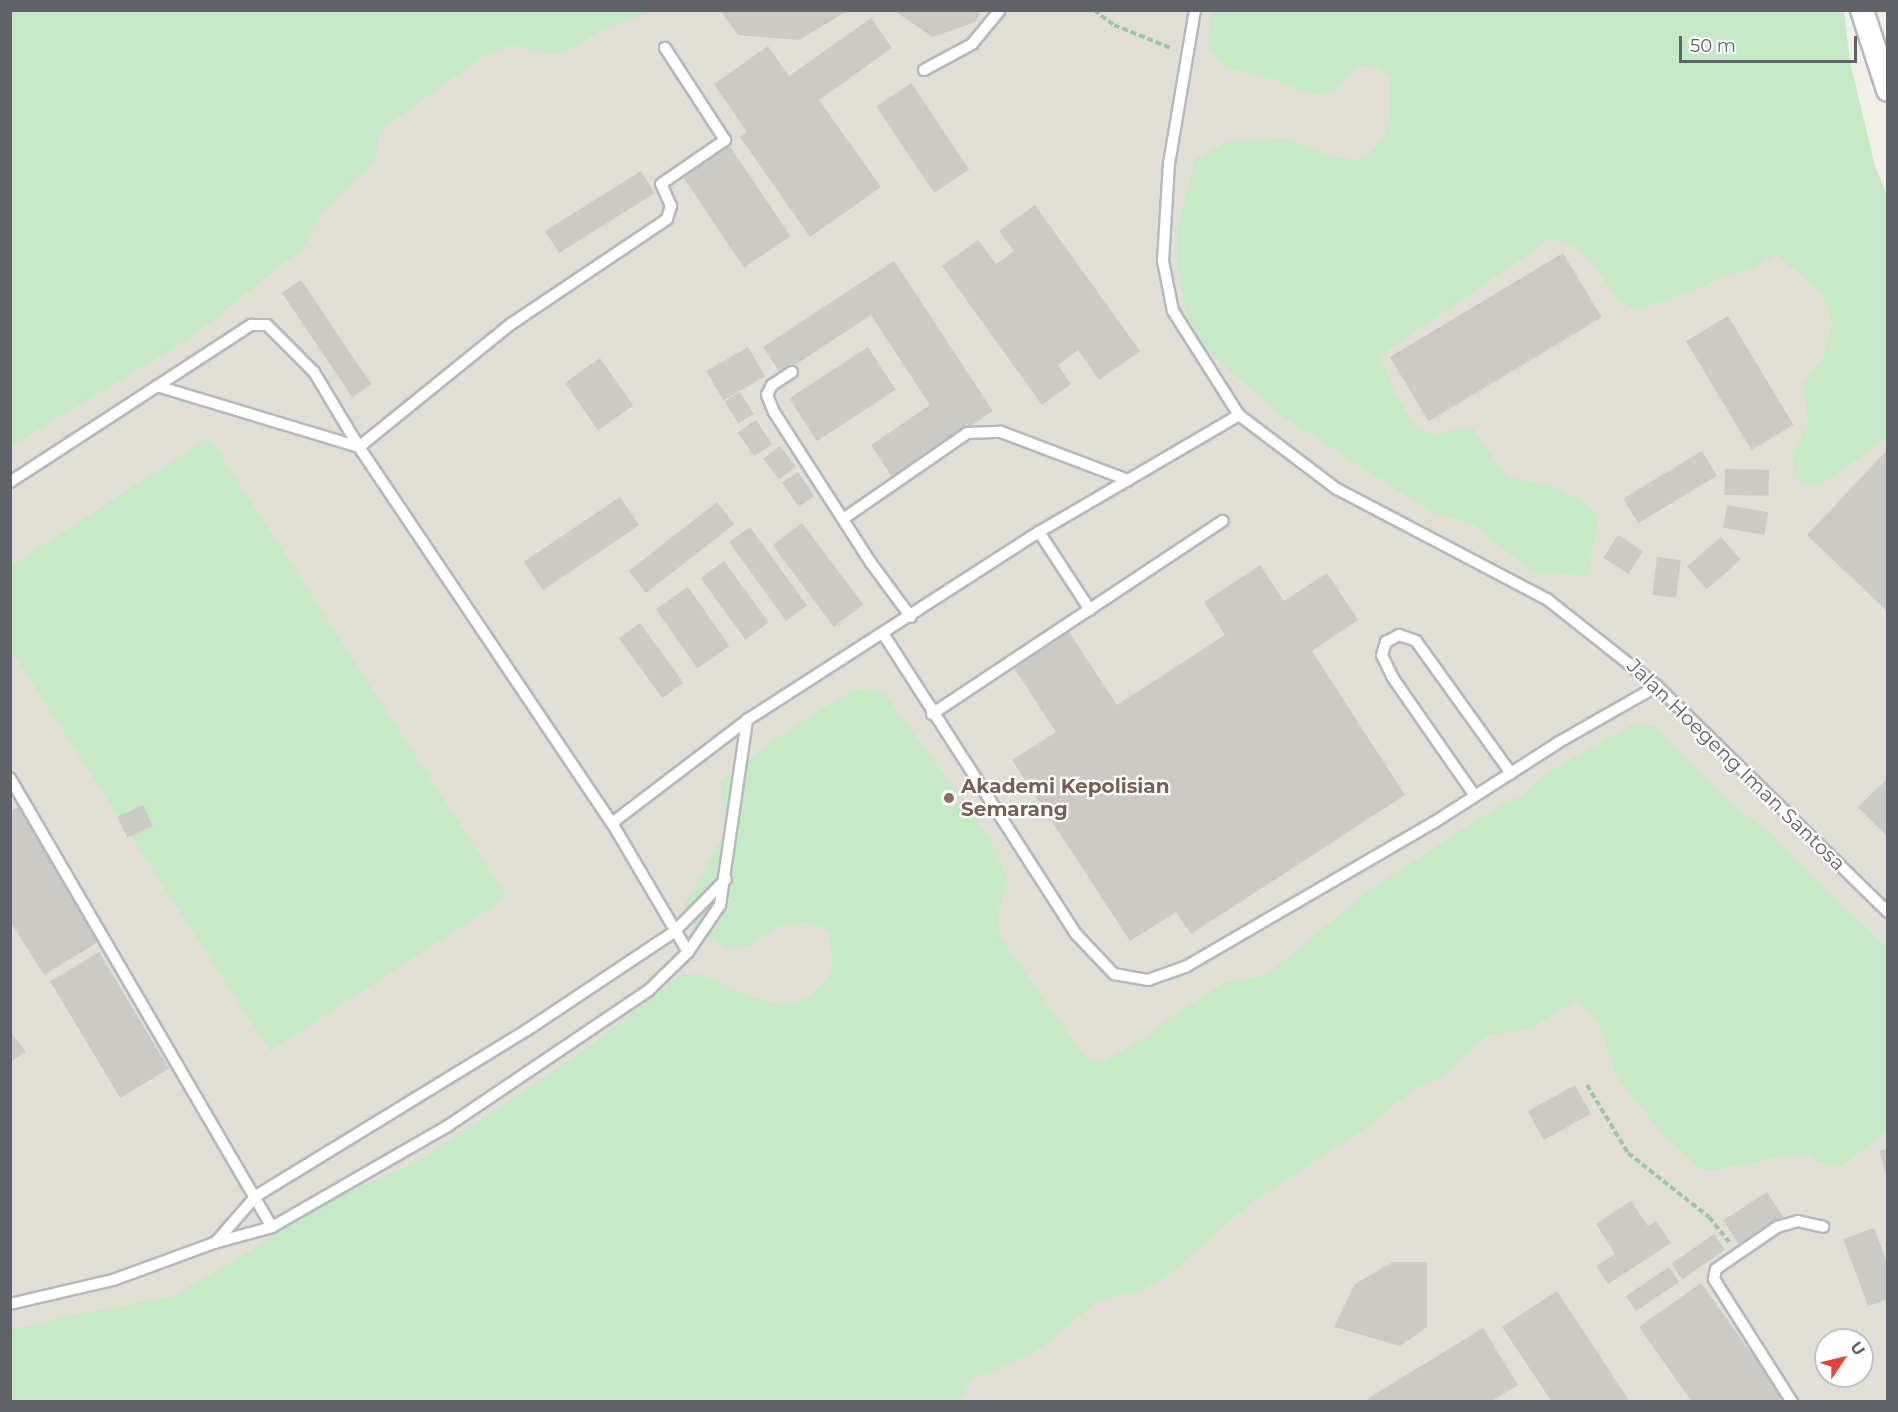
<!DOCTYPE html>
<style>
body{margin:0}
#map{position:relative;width:1898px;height:1412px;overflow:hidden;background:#f1efe8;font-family:Montserrat,sans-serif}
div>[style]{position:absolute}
.education>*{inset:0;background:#e1ded6}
.green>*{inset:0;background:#c5e8c5}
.building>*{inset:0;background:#cccac5;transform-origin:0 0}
.path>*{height:4px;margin-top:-2px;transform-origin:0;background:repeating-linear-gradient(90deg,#9cc7a9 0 6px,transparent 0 9px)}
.roads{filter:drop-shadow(2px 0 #b5b8bc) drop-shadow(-2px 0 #b5b8bc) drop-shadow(0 2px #b5b8bc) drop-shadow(0 -2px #b5b8bc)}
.service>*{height:10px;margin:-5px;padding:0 5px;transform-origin:5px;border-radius:5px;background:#fff}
.minor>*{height:22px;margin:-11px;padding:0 11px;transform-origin:11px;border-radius:11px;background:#fff}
.dots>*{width:16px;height:16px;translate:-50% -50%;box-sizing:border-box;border:3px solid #fff;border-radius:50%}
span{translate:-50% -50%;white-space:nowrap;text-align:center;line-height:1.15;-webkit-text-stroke:4.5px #fff;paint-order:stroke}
.street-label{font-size:20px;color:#5f6368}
.education-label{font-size:20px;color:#785e54;font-weight:700}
.left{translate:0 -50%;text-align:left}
.frame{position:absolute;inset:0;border:12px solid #5f6368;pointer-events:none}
.north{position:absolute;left:1814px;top:1328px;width:60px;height:60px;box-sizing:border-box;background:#fff;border:2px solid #bfc1c3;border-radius:50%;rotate:55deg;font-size:16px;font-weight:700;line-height:24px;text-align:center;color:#5f6368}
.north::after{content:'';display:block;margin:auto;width:21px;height:27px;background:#ea4335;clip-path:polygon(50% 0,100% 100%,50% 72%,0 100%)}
.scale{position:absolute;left:1679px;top:36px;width:178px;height:27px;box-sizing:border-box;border:3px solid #5f6368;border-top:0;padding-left:8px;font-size:18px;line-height:21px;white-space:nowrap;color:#5f6368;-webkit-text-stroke:4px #fff;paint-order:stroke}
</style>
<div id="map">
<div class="education">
<i style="clip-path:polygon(evenodd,215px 11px,1828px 11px,1888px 255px,1887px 1401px,11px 1401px,10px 206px,215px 11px,1826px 1340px,1862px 1340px,1862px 1376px,1826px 1376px,1826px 1340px)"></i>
</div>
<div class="green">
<i style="clip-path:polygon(11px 10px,655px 10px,655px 11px,603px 29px,564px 53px,543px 54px,510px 45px,481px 58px,379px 131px,375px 162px,321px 213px,303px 248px,189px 339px,11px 446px)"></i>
<i style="clip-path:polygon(1211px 11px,1844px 11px,1850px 62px,1875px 166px,1887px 195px,1887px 438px,1820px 485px,1799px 483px,1793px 462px,1808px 419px,1803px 382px,1824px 356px,1833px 325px,1822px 294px,1777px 255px,1748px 270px,1723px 275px,1705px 286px,1637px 310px,1618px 299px,1591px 261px,1575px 246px,1550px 239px,1380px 356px,1395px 394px,1417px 428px,1437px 434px,1472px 427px,1507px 477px,1552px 486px,1587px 503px,1596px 515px,1597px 526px,1587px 576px,1531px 571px,1475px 525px,1438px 514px,1392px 487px,1281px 415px,1212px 355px,1188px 318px,1177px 266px,1178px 225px,1196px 159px,1228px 141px,1286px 138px,1328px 155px,1357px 161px,1367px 157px,1384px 136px,1390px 120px,1390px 75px,1371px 65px,1358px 66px,1334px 91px,1312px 94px,1258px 74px,1225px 68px,1207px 46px)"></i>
<i style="clip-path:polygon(209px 437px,507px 897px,270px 1051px,11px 650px,11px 566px)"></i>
<i style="clip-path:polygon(861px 689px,885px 695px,891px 702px,989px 837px,1008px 882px,997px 914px,1000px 937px,1080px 1050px,1088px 1060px,1099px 1063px,1147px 1037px,1163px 1022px,1224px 983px,1266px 975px,1373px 887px,1506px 802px,1521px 797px,1543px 775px,1635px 723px,1655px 727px,1734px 806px,1772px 834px,1813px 879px,1887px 947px,1887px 1130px,1842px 1166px,1818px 1162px,1809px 1155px,1785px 1156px,1709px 1171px,1697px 1166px,1661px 1132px,1617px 1077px,1599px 1024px,1577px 999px,1531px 1029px,1487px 1035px,1443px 1076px,1412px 1090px,1367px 1127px,1250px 1203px,1170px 1274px,1139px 1291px,1098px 1301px,1034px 1353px,973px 1379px,959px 1401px,11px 1401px,10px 1331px,61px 1317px,171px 1297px,252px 1250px,309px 1209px,420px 1160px,583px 1051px,680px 975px,703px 975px,754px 998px,775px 1003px,798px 1003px,808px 997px,833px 971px,830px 935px,823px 927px,803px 922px,780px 926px,751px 945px,729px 949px,694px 931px,684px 905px,728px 827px,720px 781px,777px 738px,840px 697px)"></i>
</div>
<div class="building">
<i style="clip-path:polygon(720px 10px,849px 10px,799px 40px,738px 35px)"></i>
<i style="clip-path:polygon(893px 10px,980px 10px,977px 21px,933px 37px)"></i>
<i style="clip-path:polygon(871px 18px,892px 48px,819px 100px,881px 187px,810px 237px,740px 137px,747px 132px,714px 84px,768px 46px,789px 76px)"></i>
<i style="left:911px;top:83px;width:104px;height:42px;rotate:56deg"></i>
<i style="left:729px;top:145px;width:110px;height:56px;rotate:56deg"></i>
<i style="left:641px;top:171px;width:26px;height:113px;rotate:58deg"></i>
<i style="clip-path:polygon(1035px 205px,1140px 351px,1099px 380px,1078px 350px,1058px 365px,1071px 384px,1042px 405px,942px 266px,978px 240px,996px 264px,1014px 251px,999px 231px)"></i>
<i style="left:1563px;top:253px;width:75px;height:202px;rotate:59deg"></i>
<i style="clip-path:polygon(894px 261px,993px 411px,892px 477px,871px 445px,930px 405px,871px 315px,781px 374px,763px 347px)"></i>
<i style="left:301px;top:280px;width:126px;height:23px;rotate:56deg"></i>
<i style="left:1728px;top:316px;width:127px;height:49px;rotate:59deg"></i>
<i style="left:748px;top:347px;width:34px;height:48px;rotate:60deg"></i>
<i style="left:868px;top:347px;width:51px;height:94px;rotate:57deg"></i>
<i style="left:600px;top:358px;width:58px;height:43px;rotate:55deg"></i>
<i style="left:740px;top:392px;width:26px;height:18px;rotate:58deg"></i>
<i style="left:756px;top:420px;width:29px;height:22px;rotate:56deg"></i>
<i style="left:780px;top:446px;width:26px;height:21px;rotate:53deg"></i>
<i style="clip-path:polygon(1888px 449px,1888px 612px,1807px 535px)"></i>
<i style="left:1702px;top:451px;width:29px;height:92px;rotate:59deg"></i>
<i style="left:1725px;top:469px;width:44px;height:26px;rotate:1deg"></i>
<i style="left:798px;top:472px;width:29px;height:19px;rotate:56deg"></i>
<i style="left:620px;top:497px;width:34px;height:116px;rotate:56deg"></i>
<i style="left:717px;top:502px;width:28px;height:112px;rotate:52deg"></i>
<i style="left:1727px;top:505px;width:42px;height:23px;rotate:10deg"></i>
<i style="left:802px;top:523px;width:102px;height:37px;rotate:53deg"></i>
<i style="left:750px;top:527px;width:97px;height:26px;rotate:54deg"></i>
<i style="left:1618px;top:535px;width:30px;height:27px;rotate:33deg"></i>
<i style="left:1721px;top:537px;width:30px;height:45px;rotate:49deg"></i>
<i style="left:1657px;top:557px;width:24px;height:38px;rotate:7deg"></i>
<i style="left:724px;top:561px;width:76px;height:29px;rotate:54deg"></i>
<i style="clip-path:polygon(1260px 565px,1284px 601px,1327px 573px,1358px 620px,1312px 651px,1405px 795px,1191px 934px,1176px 912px,1130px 941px,1012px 760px,1056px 732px,1012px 665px,1067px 629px,1117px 705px,1225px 635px,1204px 602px)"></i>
<i style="left:688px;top:587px;width:72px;height:39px;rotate:55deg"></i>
<i style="left:640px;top:623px;width:74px;height:26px;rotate:54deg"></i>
<i style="clip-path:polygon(1888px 778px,1888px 837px,1858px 807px)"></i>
<i style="left:143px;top:805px;width:23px;height:28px;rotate:65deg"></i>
<i style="clip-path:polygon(20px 806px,103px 939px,44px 975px,10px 921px,10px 812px)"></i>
<i style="left:99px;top:952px;width:136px;height:57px;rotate:59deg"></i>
<i style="clip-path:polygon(10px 1031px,26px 1052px,10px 1062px)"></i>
<i style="left:1575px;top:1085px;width:33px;height:54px;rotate:61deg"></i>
<i style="clip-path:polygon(1888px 1149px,1888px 1177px,1887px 1177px,1879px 1151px)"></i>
<i style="left:1767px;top:1192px;width:30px;height:52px;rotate:57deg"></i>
<i style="clip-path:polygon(1631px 1201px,1648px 1226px,1656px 1221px,1671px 1243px,1608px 1284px,1596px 1266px,1615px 1254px,1596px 1224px)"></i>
<i style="clip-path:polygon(1874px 1228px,1888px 1265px,1888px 1299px,1868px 1306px,1843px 1239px)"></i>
<i style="left:1714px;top:1234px;width:19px;height:52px;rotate:55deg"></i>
<i style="clip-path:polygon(1393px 1262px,1427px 1262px,1427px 1327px,1400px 1346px,1334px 1327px,1355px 1284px)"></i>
<i style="left:1669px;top:1267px;width:18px;height:52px;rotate:56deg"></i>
<i style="clip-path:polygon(1701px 1283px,1783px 1397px,1776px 1402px,1692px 1402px,1639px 1327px)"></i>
<i style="clip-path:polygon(1557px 1291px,1630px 1402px,1552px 1402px,1502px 1327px)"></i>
<i style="clip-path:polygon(1483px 1328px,1518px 1385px,1490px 1402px,1369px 1402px,1367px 1399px)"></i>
</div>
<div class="path">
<i style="left:1094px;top:10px;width:25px;rotate:37deg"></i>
<i style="left:1114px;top:25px;width:61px;rotate:22deg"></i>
<i style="left:1587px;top:1085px;width:79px;rotate:58.9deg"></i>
<i style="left:1628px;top:1153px;width:103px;rotate:38.3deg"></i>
<i style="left:1709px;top:1217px;width:32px;rotate:51deg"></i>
</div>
<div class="roads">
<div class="service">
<i style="left:1195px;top:10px;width:155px;rotate:99.6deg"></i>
<i style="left:1169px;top:163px;width:98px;rotate:93.5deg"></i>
<i style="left:1163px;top:261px;width:51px;rotate:78.7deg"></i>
<i style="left:1173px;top:311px;width:123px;rotate:57.6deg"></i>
<i style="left:1239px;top:415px;width:123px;rotate:37.1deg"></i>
<i style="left:1337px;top:489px;width:238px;rotate:27.7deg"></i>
<i style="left:1548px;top:600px;width:139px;rotate:38.3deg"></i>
<i style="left:1657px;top:686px;width:323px;rotate:44.4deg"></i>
<i style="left:924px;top:70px;width:55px;rotate:-28.4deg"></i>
<i style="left:972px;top:44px;width:44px;rotate:-50.5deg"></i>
<i style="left:792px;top:372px;width:24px;rotate:147deg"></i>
<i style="left:772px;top:385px;width:11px;rotate:117deg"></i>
<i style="left:767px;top:395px;width:18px;rotate:68deg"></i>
<i style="left:774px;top:412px;width:179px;rotate:57.3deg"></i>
<i style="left:871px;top:563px;width:67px;rotate:53.5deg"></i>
<i style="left:157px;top:386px;width:211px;rotate:16.8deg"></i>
<i style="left:359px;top:447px;width:196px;rotate:-39deg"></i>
<i style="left:511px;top:324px;width:188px;rotate:-33.9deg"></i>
<i style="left:667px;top:219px;width:14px;rotate:-73deg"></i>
<i style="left:671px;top:206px;width:24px;rotate:-114deg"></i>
<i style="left:661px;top:184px;width:78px;rotate:-34.5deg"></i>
<i style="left:725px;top:140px;width:110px;rotate:-123.1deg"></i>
<i style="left:10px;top:482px;width:288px;rotate:-33.1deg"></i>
<i style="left:251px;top:325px;width:16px"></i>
<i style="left:267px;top:325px;width:66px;rotate:45deg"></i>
<i style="left:314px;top:372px;width:87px;rotate:59deg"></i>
<i style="left:359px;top:447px;width:453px;rotate:56.1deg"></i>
<i style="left:612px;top:823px;width:150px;rotate:59.5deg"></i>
<i style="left:843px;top:519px;width:151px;rotate:-34.7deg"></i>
<i style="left:967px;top:433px;width:34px;rotate:-2deg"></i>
<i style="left:1001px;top:432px;width:136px;rotate:20.7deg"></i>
<i style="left:1039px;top:532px;width:93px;rotate:56.8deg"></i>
<i style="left:884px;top:635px;width:355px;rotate:57.3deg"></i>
<i style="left:1076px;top:934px;width:55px;rotate:46.5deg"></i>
<i style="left:1114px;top:974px;width:35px;rotate:10deg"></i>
<i style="left:1148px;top:980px;width:41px;rotate:-19.7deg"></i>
<i style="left:1187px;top:966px;width:285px;rotate:-30.2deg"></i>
<i style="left:1433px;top:823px;width:150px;rotate:-32.7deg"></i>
<i style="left:1559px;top:742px;width:113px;rotate:-29.7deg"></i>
<i style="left:932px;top:714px;width:349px;rotate:-33.6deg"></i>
<i style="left:10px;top:778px;width:520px;rotate:59.74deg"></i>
<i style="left:1475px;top:796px;width:144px;rotate:-124.8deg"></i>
<i style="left:1393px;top:678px;width:25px;rotate:-116deg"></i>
<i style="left:1382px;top:655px;width:14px;rotate:-73deg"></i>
<i style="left:1386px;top:642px;width:15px;rotate:-28deg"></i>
<i style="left:1399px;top:635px;width:18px;rotate:19deg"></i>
<i style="left:1416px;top:641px;width:163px;rotate:54.3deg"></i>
<i style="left:612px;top:823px;width:170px;rotate:-37.3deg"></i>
<i style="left:747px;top:720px;width:347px;rotate:-32.8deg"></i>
<i style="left:1039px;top:532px;width:232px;rotate:-30.3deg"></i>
<i style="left:215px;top:1243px;width:62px;rotate:-48.9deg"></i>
<i style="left:256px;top:1196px;width:318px;rotate:-31.5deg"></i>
<i style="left:527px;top:1030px;width:177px;rotate:-33.7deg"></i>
<i style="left:674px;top:932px;width:74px;rotate:-45.5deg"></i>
<i style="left:10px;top:1304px;width:106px;rotate:-13.1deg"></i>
<i style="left:113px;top:1280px;width:108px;rotate:-20.1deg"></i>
<i style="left:214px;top:1243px;width:60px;rotate:-15.4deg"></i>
<i style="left:272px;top:1227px;width:201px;rotate:-29.9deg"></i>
<i style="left:446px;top:1127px;width:244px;rotate:-34deg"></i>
<i style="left:648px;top:991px;width:56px;rotate:-44.3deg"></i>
<i style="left:688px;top:952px;width:57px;rotate:-55.8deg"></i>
<i style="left:720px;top:905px;width:187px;rotate:-81.7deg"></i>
<i style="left:1792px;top:1402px;width:146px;rotate:-122.4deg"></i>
<i style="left:1714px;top:1279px;width:10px;rotate:-79deg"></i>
<i style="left:1716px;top:1269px;width:74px;rotate:-34.5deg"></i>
<i style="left:1777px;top:1227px;width:22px;rotate:-16deg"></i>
<i style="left:1798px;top:1221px;width:26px;rotate:13deg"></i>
</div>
<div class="minor">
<i style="left:1862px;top:10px;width:84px;rotate:72deg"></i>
</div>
</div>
<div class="dots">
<i style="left:949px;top:798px;background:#8d6e63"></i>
</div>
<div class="street-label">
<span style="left:1736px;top:765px;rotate:44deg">Jalan Hoegeng Iman Santosa</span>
</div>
<div class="education-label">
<span class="left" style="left:961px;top:798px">Akademi Kepolisian<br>Semarang</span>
</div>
<div class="frame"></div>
<div class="north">U</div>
<div class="scale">50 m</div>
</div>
